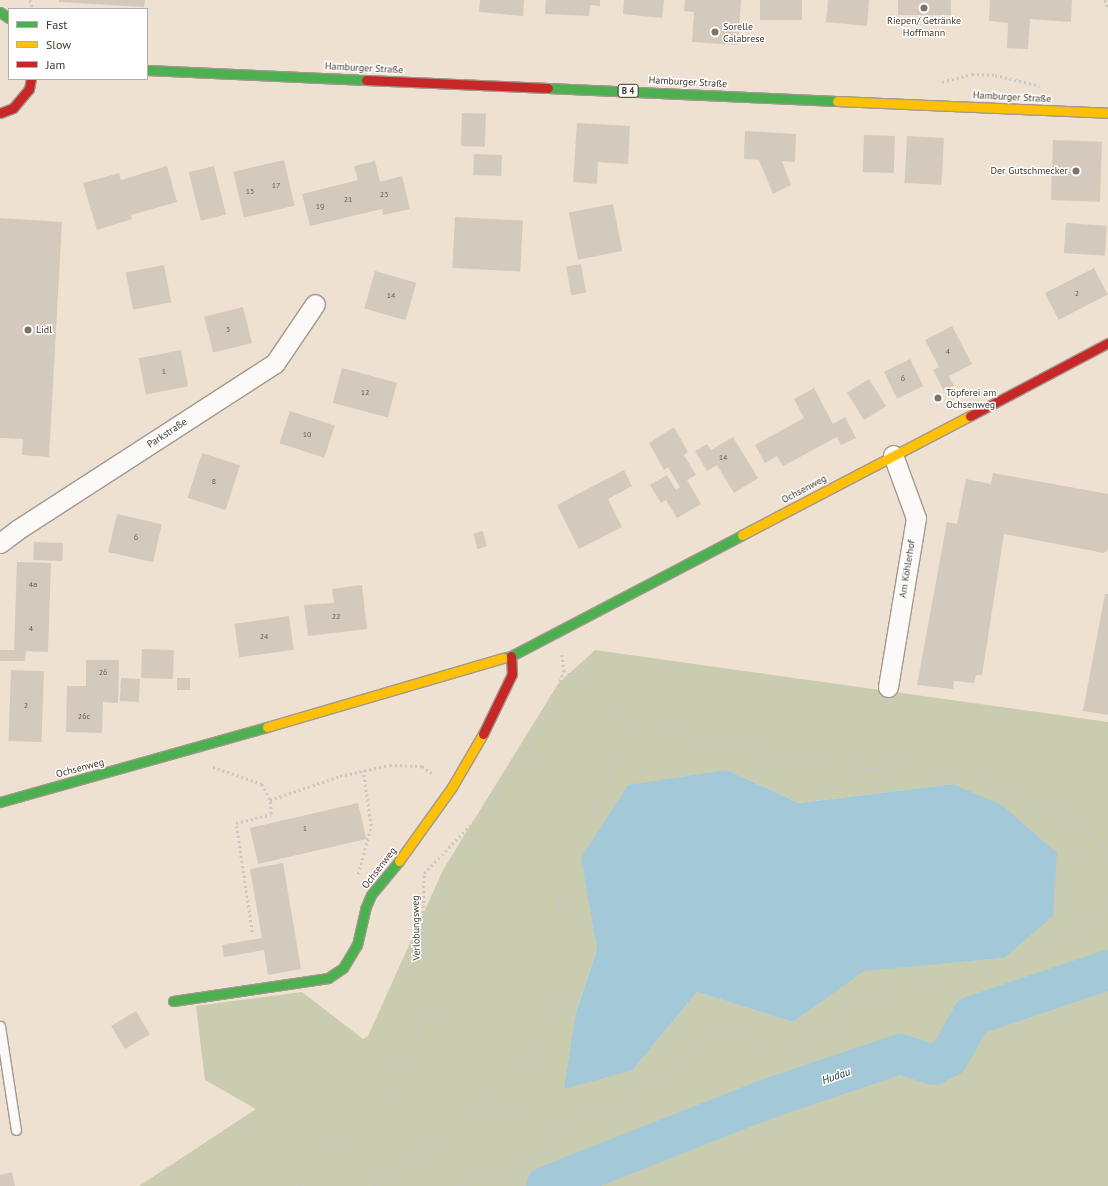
<!DOCTYPE html>
<meta charset="utf-8">
<style>
body{margin:0}
#map{position:relative;width:1108px;height:1186px;overflow:hidden;background:#eee1d2;font-family:"PT Sans",sans-serif}
div>[style]{position:absolute}
.green>*{inset:0;background:#caccb0}
.water>*{inset:0;background:#a3c9d9}
.river>*{height:40px;margin:-20px;padding:0 20px;transform-origin:20px;border-radius:20px;background:#a3c9d9}
.building>*{inset:0;background:#d3c9bc;transform-origin:0 0}
.path>*{height:2.5px;margin-top:-1.25px;transform-origin:0;background:repeating-linear-gradient(90deg,#cac6c1 0 2px,transparent 0 5px)}
.roads{filter:drop-shadow(1px 0 #a3988d) drop-shadow(-1px 0 #a3988d) drop-shadow(0 1px #a3988d) drop-shadow(0 -1px #a3988d)}
.lane>*{height:9px;margin:-4.5px;padding:0 4.5px;transform-origin:4.5px;border-radius:4.5px;background:#fcfaf8}
.street>*{height:19px;margin:-9.5px;padding:0 9.5px;transform-origin:9.5px;border-radius:9.5px;background:#fcfaf8}
.fast>*{height:9px;margin:-4.5px;padding:0 4.5px;transform-origin:4.5px;border-radius:4.5px;background:#4caf50}
.slow>*{height:9px;margin:-4.5px;padding:0 4.5px;transform-origin:4.5px;border-radius:4.5px;background:#ffc107}
.jam>*{height:9px;margin:-4.5px;padding:0 4.5px;transform-origin:4.5px;border-radius:4.5px;background:#c62828}
.dots>*{width:11px;height:11px;translate:-50% -50%;box-sizing:border-box;border:2px solid #fff;border-radius:50%}
span{translate:-50% -50%;white-space:nowrap;text-align:center;line-height:1.15;-webkit-text-stroke:3px #fff;paint-order:stroke}
.number-label{font-size:8px;color:#675e52}
.number-label span{-webkit-text-stroke-width:0}
.shield-label span{padding:1px 3px;background:#fff;border:1px solid;border-radius:3px;-webkit-text-stroke-width:0}
.shield-label{font-size:9px;color:#40372b;font-weight:700}
.poi-label{font-size:10px;color:#40372b}
.left{translate:0 -50%;text-align:left}
.right{translate:-100% -50%;text-align:right}
.street-label{font-size:10px;color:#40372b}
.water-label{font-size:11px;color:#15323e;font-style:italic}
.legend{position:absolute;left:8px;top:8px;width:140px;height:72px;box-sizing:border-box;background:#fff;border:1px solid #b3afaa;margin:0;padding:5px 7px;list-style:none;font-size:12px;color:#40372b}
.legend li{display:flex;align-items:center;gap:8px;height:20px}
.legend b{width:20px;border:1px solid #b3afaa}
</style>
<div id="map">
<div class="green">
<i style="clip-path:polygon(evenodd,595px 650px,1108px 722px,1108px 1186px,139px 1186px,256px 1109px,205px 1080px,196px 1006px,302px 992px,363px 1039px,368px 1036px,443px 870px,558px 684px,595px 650px,727px 770px,799px 803px,953px 784px,1004px 958px,864px 970px,793px 1022px,697px 992px,633px 1070px,576px 1012px,597px 949px,727px 770px)"></i>
</div>
<div class="water">
<i style="clip-path:polygon(727px 770px,799px 803px,953px 784px,1002px 805px,1057px 853px,1053px 916px,1004px 958px,864px 971px,793px 1022px,697px 992px,633px 1070px,564px 1089px,576px 1012px,597px 949px,581px 858px,628px 785px)"></i>
</div>
<div class="river">
<i style="left:546px;top:1186px;width:234px;rotate:-21.5deg"></i>
<i style="left:764px;top:1100px;width:144px;rotate:-18.7deg"></i>
<i style="left:900px;top:1054px;width:35px;rotate:18deg"></i>
<i style="left:933px;top:1065px;width:18px;rotate:-27deg"></i>
<i style="left:949px;top:1057px;width:47px;rotate:-60.7deg"></i>
<i style="left:972px;top:1016px;width:144px;rotate:-18.7deg"></i>
</div>
<div class="building">
<i style="clip-path:polygon(59px 0,145px 0,144px 7px,59px 2px)"></i>
<i style="clip-path:polygon(480px 0,524px 0,523px 16px,479px 12px)"></i>
<i style="clip-path:polygon(546px 0,600px 0,600px 6px,590px 5px,589px 16px,545px 14px)"></i>
<i style="clip-path:polygon(624px 0,664px 0,662px 18px,623px 14px)"></i>
<i style="clip-path:polygon(685px 0,741px 0,738px 45px,692px 42px,694px 12px,684px 11px)"></i>
<i style="left:760px;top:0;width:42px;height:20px"></i>
<i style="clip-path:polygon(828px 0,869px 0,867px 26px,826px 22px)"></i>
<i style="left:898px;top:0;width:53px;height:15px"></i>
<i style="clip-path:polygon(990px 0,1072px 0,1071px 22px,1030px 19px,1028px 49px,1007px 48px,1008px 23px,989px 21px)"></i>
<i style="left:462px;top:113px;width:24px;height:33px;rotate:2deg"></i>
<i style="clip-path:polygon(577px 123px,630px 126px,628px 164px,598px 162px,597px 184px,573px 182px)"></i>
<i style="clip-path:polygon(745px 131px,796px 134px,795px 162px,782px 161px,791px 185px,773px 194px,759px 160px,744px 159px)"></i>
<i style="left:864px;top:135px;width:31px;height:37px;rotate:2deg"></i>
<i style="left:907px;top:136px;width:37px;height:47px;rotate:3deg"></i>
<i style="left:1053px;top:140px;width:49px;height:60px;rotate:2deg"></i>
<i style="left:474px;top:154px;width:28px;height:21px;rotate:2deg"></i>
<i style="left:284px;top:160px;width:47px;height:52px;rotate:77deg"></i>
<i style="clip-path:polygon(375px 161px,380px 182px,402px 176px,410px 209px,383px 215px,382px 209px,310px 226px,302px 194px,358px 180px,354px 166px)"></i>
<i style="clip-path:polygon(167px 166px,177px 202px,131px 215px,132px 219px,97px 230px,83px 183px,119px 173px,121px 180px)"></i>
<i style="left:214px;top:166px;width:50px;height:26px;rotate:76deg"></i>
<i style="left:613px;top:204px;width:48px;height:45px;rotate:79deg"></i>
<i style="left:455px;top:217px;width:68px;height:51px;rotate:3deg"></i>
<i style="clip-path:polygon(0 218px,62px 222px,49px 457px,22px 455px,23px 439px,0 438px)"></i>
<i style="left:1066px;top:223px;width:41px;height:30px;rotate:4deg"></i>
<i style="left:581px;top:264px;width:29px;height:15px;rotate:80deg"></i>
<i style="left:164px;top:265px;width:38px;height:39px;rotate:79deg"></i>
<i style="left:1094px;top:268px;width:30px;height:55px;rotate:63deg"></i>
<i style="left:375px;top:271px;width:43px;height:39px;rotate:16deg"></i>
<i style="left:243px;top:307px;width:37px;height:40px;rotate:76deg"></i>
<i style="clip-path:polygon(952px 326px,972px 364px,949px 376px,954px 386px,944px 391px,933px 370px,939px 367px,925px 340px)"></i>
<i style="left:181px;top:350px;width:37px;height:43px;rotate:79deg"></i>
<i style="left:910px;top:359px;width:30px;height:29px;rotate:64deg"></i>
<i style="left:342px;top:368px;width:57px;height:36px;rotate:15deg"></i>
<i style="left:869px;top:379px;width:32px;height:26px;rotate:58deg"></i>
<i style="clip-path:polygon(814px 388px,833px 424px,845px 417px,856px 438px,841px 445px,837px 437px,783px 466px,777px 456px,765px 463px,755px 445px,804px 418px,794px 399px)"></i>
<i style="left:290px;top:411px;width:47px;height:34px;rotate:18deg"></i>
<i style="clip-path:polygon(674px 427px,688px 452px,684px 455px,696px 475px,687px 480px,701px 504px,677px 518px,666px 500px,661px 503px,650px 485px,667px 475px,676px 490px,680px 487px,668px 467px,664px 470px,649px 443px)"></i>
<i style="clip-path:polygon(733px 437px,758px 478px,734px 493px,717px 465px,707px 471px,695px 451px,707px 444px,711px 450px)"></i>
<i style="left:202px;top:453px;width:40px;height:47px;rotate:18deg"></i>
<i style="clip-path:polygon(624px 470px,632px 486px,608px 499px,622px 527px,579px 549px,557px 505px)"></i>
<i style="clip-path:polygon(993px 473px,1108px 494px,1108px 549px,1104px 553px,1004px 534px,982px 675px,976px 675px,974px 683px,954px 681px,953px 689px,917px 685px,947px 522px,957px 524px,966px 479px,991px 484px)"></i>
<i style="left:117px;top:514px;width:46px;height:39px;rotate:13deg"></i>
<i style="left:483px;top:531px;width:16px;height:10px;rotate:76deg"></i>
<i style="left:34px;top:542px;width:29px;height:18px;rotate:2deg"></i>
<i style="clip-path:polygon(17px 562px,51px 563px,48px 652px,26px 651px,25px 661px,0 661px,0 650px,14px 650px)"></i>
<i style="clip-path:polygon(362px 585px,367px 629px,308px 636px,304px 605px,334px 603px,332px 589px)"></i>
<i style="clip-path:polygon(1105px 594px,1108px 594px,1108px 715px,1083px 711px)"></i>
<i style="left:289px;top:616px;width:34px;height:55px;rotate:82deg"></i>
<i style="left:142px;top:649px;width:32px;height:29px;rotate:2deg"></i>
<i style="clip-path:polygon(86px 660px,119px 660px,118px 703px,103px 702px,102px 733px,66px 732px,67px 686px,86px 686px)"></i>
<i style="left:11px;top:670px;width:33px;height:71px;rotate:2deg"></i>
<i style="left:121px;top:678px;width:19px;height:23px;rotate:3deg"></i>
<i style="left:177px;top:678px;width:13px;height:12px"></i>
<i style="left:358px;top:803px;width:37px;height:111px;rotate:77deg"></i>
<i style="clip-path:polygon(283px 863px,301px 969px,268px 975px,264px 950px,224px 957px,222px 945px,262px 938px,250px 869px)"></i>
<i style="left:136px;top:1011px;width:27px;height:29px;rotate:59deg"></i>
<i style="clip-path:polygon(12px 1172px,15px 1186px,0 1186px,0 1175px)"></i>
</div>
<div class="path">
<i style="left:30px;top:0;width:9px;rotate:72deg"></i>
<i style="left:1105px;top:0;width:8px;rotate:67deg"></i>
<i style="left:942px;top:82px;width:31px;rotate:-15deg"></i>
<i style="left:972px;top:74px;width:23px;rotate:2deg"></i>
<i style="left:995px;top:75px;width:46px;rotate:13.7deg"></i>
<i style="left:562px;top:655px;width:15px;rotate:82deg"></i>
<i style="left:564px;top:670px;width:93px;rotate:36.3deg"></i>
<i style="left:639px;top:725px;width:177px;rotate:13.4deg"></i>
<i style="left:811px;top:766px;width:59px;rotate:2.9deg"></i>
<i style="left:870px;top:769px;width:35px;rotate:-8deg"></i>
<i style="left:905px;top:764px;width:87px;rotate:10.5deg"></i>
<i style="left:991px;top:780px;width:119px;rotate:29.8deg"></i>
<i style="left:1094px;top:839px;width:20px;rotate:45deg"></i>
<i style="left:213px;top:767px;width:52px;rotate:19.1deg"></i>
<i style="left:262px;top:784px;width:18px;rotate:63deg"></i>
<i style="left:270px;top:800px;width:74px;rotate:-18.9deg"></i>
<i style="left:340px;top:776px;width:51px;rotate:-12.4deg"></i>
<i style="left:390px;top:765px;width:32px;rotate:2deg"></i>
<i style="left:422px;top:766px;width:14px;rotate:36deg"></i>
<i style="left:870px;top:769px;width:64px;rotate:-77.3deg"></i>
<i style="left:358px;top:874px;width:50px;rotate:-74.8deg"></i>
<i style="left:371px;top:826px;width:56px;rotate:-98.3deg"></i>
<i style="left:252px;top:932px;width:110px;rotate:-98.4deg"></i>
<i style="left:236px;top:823px;width:36px;rotate:-14deg"></i>
<i style="left:271px;top:814px;width:14px;rotate:-94deg"></i>
<i style="left:490px;top:1101px;width:51px;rotate:-48.2deg"></i>
<i style="left:524px;top:1063px;width:65px;rotate:-59.5deg"></i>
<i style="left:557px;top:1007px;width:70px;rotate:-92.5deg"></i>
<i style="left:554px;top:937px;width:63px;rotate:-82.6deg"></i>
<i style="left:562px;top:875px;width:97px;rotate:-64.2deg"></i>
<i style="left:604px;top:788px;width:72px;rotate:-60.9deg"></i>
<i style="left:299px;top:1186px;width:35px;rotate:-59deg"></i>
<i style="left:317px;top:1156px;width:41px;rotate:-34.1deg"></i>
<i style="left:351px;top:1133px;width:51px;rotate:-52.9deg"></i>
<i style="left:382px;top:1092px;width:90px;rotate:-58.6deg"></i>
<i style="left:429px;top:1015px;width:72px;rotate:-95.6deg"></i>
<i style="left:422px;top:943px;width:70px;rotate:-88.4deg"></i>
<i style="left:424px;top:873px;width:96px;rotate:-45.8deg"></i>
<i style="left:491px;top:804px;width:101px;rotate:-57.1deg"></i>
<i style="left:546px;top:719px;width:52px;rotate:-69.8deg"></i>
<i style="left:374px;top:1186px;width:7px;rotate:-74deg"></i>
<i style="left:376px;top:1179px;width:121px;rotate:-33.2deg"></i>
<i style="left:477px;top:1113px;width:18px;rotate:-43deg"></i>
<i style="left:490px;top:1101px;width:65px;rotate:22.6deg"></i>
<i style="left:550px;top:1126px;width:76px;rotate:-17.7deg"></i>
<i style="left:622px;top:1103px;width:33px;rotate:-31deg"></i>
<i style="left:650px;top:1086px;width:76px;rotate:-42.9deg"></i>
<i style="left:706px;top:1034px;width:24px;rotate:-5deg"></i>
<i style="left:730px;top:1032px;width:53px;rotate:18.8deg"></i>
<i style="left:780px;top:1049px;width:52px;rotate:-25.1deg"></i>
<i style="left:827px;top:1027px;width:58px;rotate:-37.3deg"></i>
<i style="left:873px;top:992px;width:46px;rotate:-16.5deg"></i>
<i style="left:917px;top:979px;width:54px"></i>
<i style="left:971px;top:979px;width:92px;rotate:-21.8deg"></i>
<i style="left:1056px;top:945px;width:65px;rotate:-36.9deg"></i>
<i style="left:458px;top:1186px;width:53px;rotate:-17.4deg"></i>
<i style="left:509px;top:1170px;width:47px;rotate:-26.6deg"></i>
<i style="left:551px;top:1149px;width:23px;rotate:-92deg"></i>
</div>
<div class="roads">
<div class="lane">
<i style="left:0;top:1026px;width:105px;rotate:81.3deg"></i>
</div>
<div class="street">
<i style="left:0;top:543px;width:21px;rotate:-37deg"></i>
<i style="left:17px;top:530px;width:307px;rotate:-32.9deg"></i>
<i style="left:275px;top:363px;width:71px;rotate:-55.9deg"></i>
<i style="left:888px;top:687px;width:171px;rotate:-80.6deg"></i>
<i style="left:916px;top:518px;width:67px;rotate:-110.1deg"></i>
</div>
<div class="fast">
<i style="left:0;top:12px;width:11px;rotate:34deg"></i>
<i style="left:147px;top:70px;width:219px;rotate:2.6deg"></i>
<i style="left:548px;top:88px;width:289px;rotate:2.6deg"></i>
<i style="left:503px;top:658px;width:8px;rotate:-14deg"></i>
<i style="left:511px;top:656px;width:261px;rotate:-27.6deg"></i>
<i style="left:0;top:802px;width:277px;rotate:-15.7deg"></i>
<i style="left:173px;top:1001px;width:157px;rotate:-8.4deg"></i>
<i style="left:328px;top:978px;width:18px;rotate:-34deg"></i>
<i style="left:343px;top:968px;width:27px;rotate:-59deg"></i>
<i style="left:357px;top:945px;width:37px;rotate:-77deg"></i>
<i style="left:365px;top:909px;width:15px;rotate:-67deg"></i>
<i style="left:371px;top:895px;width:44px;rotate:-50.5deg"></i>
</div>
<div class="slow">
<i style="left:837px;top:101px;width:271px;rotate:2.5deg"></i>
<i style="left:742px;top:535px;width:257px;rotate:-27.6deg"></i>
<i style="left:267px;top:727px;width:246px;rotate:-16.3deg"></i>
<i style="left:399px;top:861px;width:91px;rotate:-54.4deg"></i>
<i style="left:452px;top:787px;width:61px;rotate:-59.7deg"></i>
</div>
<div class="jam">
<i style="left:366px;top:80px;width:182px;rotate:2.5deg"></i>
<i style="left:0;top:113px;width:14px;rotate:-21deg"></i>
<i style="left:13px;top:108px;width:25px;rotate:-50deg"></i>
<i style="left:29px;top:89px;width:10px;rotate:-79deg"></i>
<i style="left:970px;top:416px;width:156px;rotate:-27.9deg"></i>
<i style="left:483px;top:734px;width:67px;rotate:-64.2deg"></i>
<i style="left:512px;top:674px;width:18px;rotate:-93deg"></i>
</div>
</div>
<div class="dots">
<i style="left:924px;top:8px;background:#7d7265"></i>
<i style="left:715px;top:32px;background:#7d7265"></i>
<i style="left:1076px;top:171px;background:#7d7265"></i>
<i style="left:28px;top:330px;background:#7d7265"></i>
<i style="left:938px;top:398px;background:#7d7265"></i>
</div>
<div class="number-label">
<span style="left:276px;top:186px">17</span>
<span style="left:250px;top:192px">15</span>
<span style="left:384px;top:195px">23</span>
<span style="left:348px;top:200px">21</span>
<span style="left:320px;top:207px">19</span>
<span style="left:1077px;top:294px">2</span>
<span style="left:391px;top:296px">14</span>
<span style="left:228px;top:330px">3</span>
<span style="left:948px;top:352px">4</span>
<span style="left:164px;top:372px">1</span>
<span style="left:903px;top:379px">6</span>
<span style="left:365px;top:393px">12</span>
<span style="left:307px;top:435px">10</span>
<span style="left:723px;top:458px">14</span>
<span style="left:214px;top:482px">8</span>
<span style="left:136px;top:538px">6</span>
<span style="left:33px;top:585px">4a</span>
<span style="left:336px;top:617px">22</span>
<span style="left:31px;top:629px">4</span>
<span style="left:264px;top:637px">24</span>
<span style="left:103px;top:673px">26</span>
<span style="left:26px;top:706px">2</span>
<span style="left:84px;top:717px">26c</span>
<span style="left:305px;top:829px">1</span>
</div>
<div class="shield-label">
<span style="left:628px;top:91px">B 4</span>
</div>
<div class="poi-label">
<span style="left:924px;top:26px">Riepen/ Getränke<br>Hoffmann</span>
<span class="left" style="left:723px;top:32px">Sorelle<br>Calabrese</span>
<span class="right" style="left:1068px;top:171px">Der Gutschmecker</span>
<span class="left" style="left:36px;top:330px">Lidl</span>
<span class="left" style="left:946px;top:398px">Töpferei am<br>Ochsenweg</span>
</div>
<div class="street-label">
<span style="left:364px;top:68px;rotate:3deg">Hamburger Straße</span>
<span style="left:688px;top:82px;rotate:3deg">Hamburger Straße</span>
<span style="left:1012px;top:97px;rotate:3deg">Hamburger Straße</span>
<span style="left:167px;top:433px;rotate:-33deg">Parkstraße</span>
<span style="left:804px;top:489px;rotate:-28deg">Ochsenweg</span>
<span style="left:907px;top:569px;rotate:-81deg">Am Köhlerhof</span>
<span style="left:80px;top:768px;rotate:-15deg">Ochsenweg</span>
<span style="left:379px;top:868px;rotate:-52deg">Ochsenweg</span>
<span style="left:416px;top:928px;rotate:-91deg">Verlobungsweg</span>
</div>
<div class="water-label">
<span style="left:836px;top:1076px;rotate:-19deg">Hudau</span>
</div>
<ul class="legend">
<li><b style="height:5px;background:#4caf50"></b>Fast</li>
<li><b style="height:5px;background:#ffc107"></b>Slow</li>
<li><b style="height:5px;background:#c62828"></b>Jam</li>
</ul>
</div>
